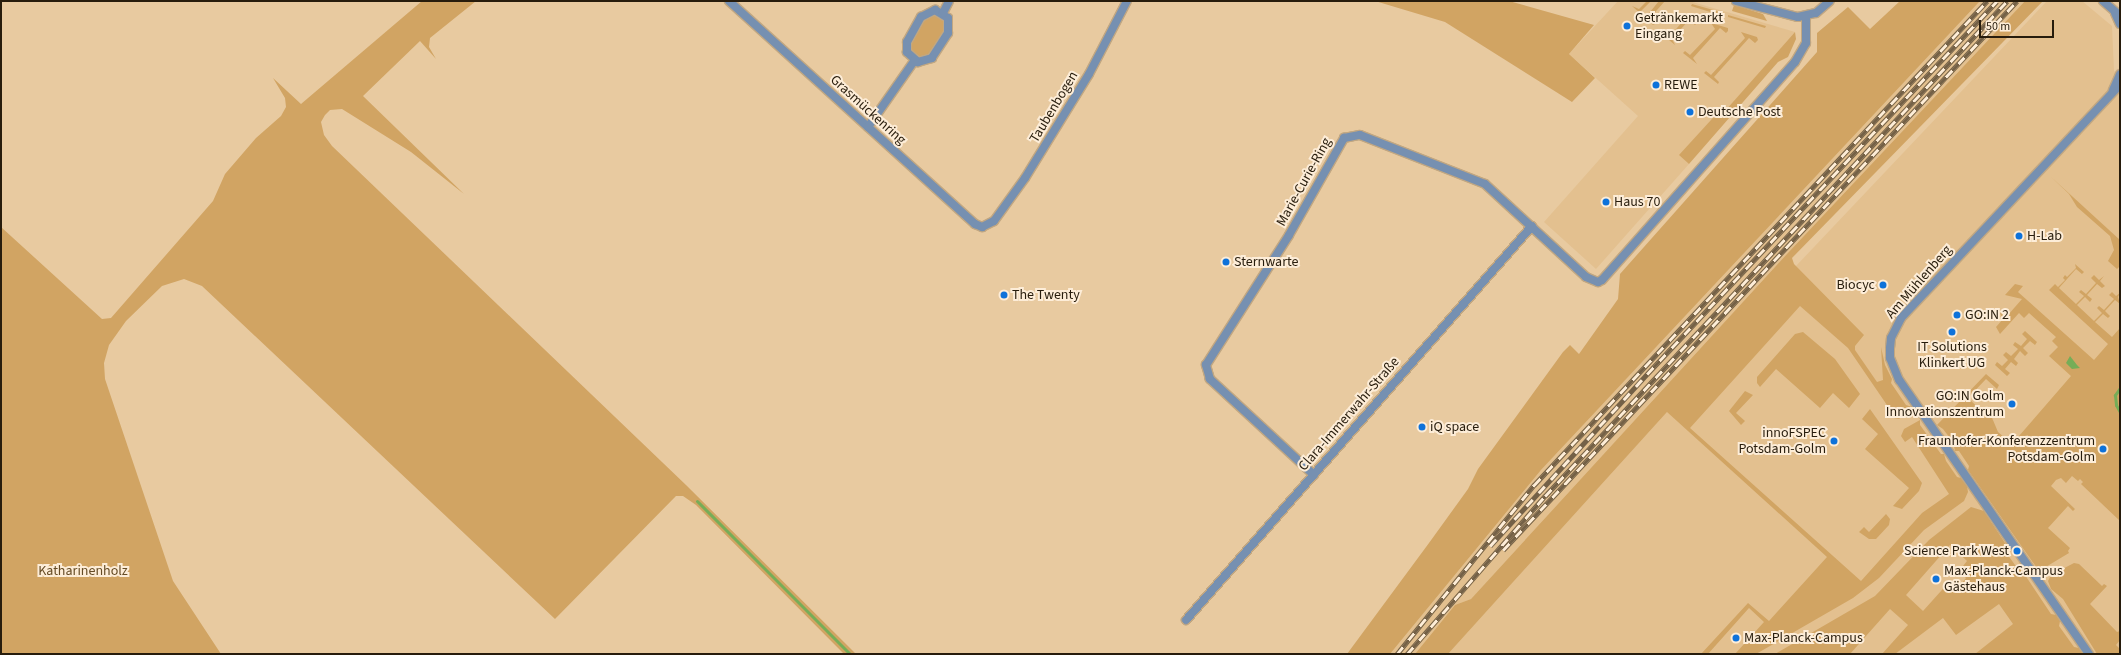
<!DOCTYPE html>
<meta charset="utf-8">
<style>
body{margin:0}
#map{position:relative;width:2121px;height:655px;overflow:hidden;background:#e8caa0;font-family:"Source Sans 3",sans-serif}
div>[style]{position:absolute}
.built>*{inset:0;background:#e3c08f}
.green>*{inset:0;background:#d1a463}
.water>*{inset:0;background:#76ad57}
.stream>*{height:3px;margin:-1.5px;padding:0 1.5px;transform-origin:1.5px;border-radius:1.5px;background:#76ad57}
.roads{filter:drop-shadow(1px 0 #c1a782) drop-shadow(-1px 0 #c1a782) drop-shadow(0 1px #c1a782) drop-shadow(0 -1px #c1a782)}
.minor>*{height:8px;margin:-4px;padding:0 4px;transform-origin:4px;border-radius:4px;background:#7690b1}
.rail>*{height:4.5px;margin-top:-2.25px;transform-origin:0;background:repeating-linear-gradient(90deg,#fdedd8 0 9px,#746147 0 18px);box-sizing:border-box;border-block:1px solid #746147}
.dots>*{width:11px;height:11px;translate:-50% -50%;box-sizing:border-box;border:2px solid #fdedd8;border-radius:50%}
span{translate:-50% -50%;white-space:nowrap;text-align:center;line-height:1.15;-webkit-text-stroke:4px #fdedd8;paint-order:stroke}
.poi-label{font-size:14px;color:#271c0c}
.left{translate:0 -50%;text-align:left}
.right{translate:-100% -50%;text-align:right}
.street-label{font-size:14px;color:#271c0c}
.park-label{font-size:14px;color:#654b25}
.frame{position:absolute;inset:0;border:2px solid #271c0c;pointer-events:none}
.scale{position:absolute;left:1979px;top:20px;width:75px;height:18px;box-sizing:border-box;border:2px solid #271c0c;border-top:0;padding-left:5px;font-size:12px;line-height:14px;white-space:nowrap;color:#271c0c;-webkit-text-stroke:3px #fdedd8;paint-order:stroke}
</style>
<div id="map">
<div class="built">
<i style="clip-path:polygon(1618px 1px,1689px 1px,1795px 32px,1725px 112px,1721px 109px,1680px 155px,1689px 164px,1596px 269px,1544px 222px,1638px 116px,1569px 54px)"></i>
<i style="clip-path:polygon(1980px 1px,2025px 1px,1786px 255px,1471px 599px,1455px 605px,1415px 654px,1390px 654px,1541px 470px)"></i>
<i style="clip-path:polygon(2047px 1px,2082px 1px,2112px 26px,2114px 71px,2120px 76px,2120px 654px,1448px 654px,1667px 412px,1796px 266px)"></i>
</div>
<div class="green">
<i style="clip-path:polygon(422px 1px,476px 1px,430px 38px,429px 47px,436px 59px,420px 41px,363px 96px,464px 194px,411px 152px,342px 109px,330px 110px,325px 115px,321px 122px,324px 135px,332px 146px,686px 485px,856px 654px,844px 654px,696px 505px,683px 496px,676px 496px,555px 619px,202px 286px,184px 279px,162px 286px,126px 321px,109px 345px,104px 363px,105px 379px,173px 581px,221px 654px,1px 654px,1px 227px,102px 319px,111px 318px,213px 201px,225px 174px,256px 138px,281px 116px,286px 107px,285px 98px,273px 78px,301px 104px)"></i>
<i style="clip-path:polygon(1375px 1px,1509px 1px,1594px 25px,1569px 54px,1595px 78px,1572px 102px,1445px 22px)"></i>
<i style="clip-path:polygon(1647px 1px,1651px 1px,1641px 11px,1642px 15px,1632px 6px,1639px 9px)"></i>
<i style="clip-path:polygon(1659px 1px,1665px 1px,1649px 19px,1655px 24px,1653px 25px,1645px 18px)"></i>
<i style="clip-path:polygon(1900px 1px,1980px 1px,1541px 470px,1390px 654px,1347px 654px,1429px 543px,1468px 489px,1478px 469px,1563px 352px,1570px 345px,1579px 354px,1618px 299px,1620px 274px,1817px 52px,1817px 33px,1848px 7px,1870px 29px)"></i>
<i style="clip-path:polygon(2025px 1px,2043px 1px,1792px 258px,1794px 264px,1864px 335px,1855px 346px,1855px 350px,1877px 382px,1883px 380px,1881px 347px,1885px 365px,1892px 379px,1891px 383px,1906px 405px,1912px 407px,1899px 419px,1888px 417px,1885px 412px,1889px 408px,1848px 348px,1800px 306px,1690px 428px,1861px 581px,1922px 513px,1949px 494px,1912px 437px,1905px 442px,1901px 436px,1904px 429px,1920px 420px,1920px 425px,1941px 454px,1944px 454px,1946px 461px,1957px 477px,1961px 478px,1967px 486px,1968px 492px,1964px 501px,1924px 530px,1879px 578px,1853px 598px,1756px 654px,1735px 654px,1764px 622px,1749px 608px,1708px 654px,1701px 654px,1748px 603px,1769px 621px,1827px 557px,1667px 412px,1448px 654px,1415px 654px,1455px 605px,1471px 599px,1786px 255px)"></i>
<i style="clip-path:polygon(1692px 4px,1724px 13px,1723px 16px,1691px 6px)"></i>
<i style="clip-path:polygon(1734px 5px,1763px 14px,1767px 21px,1732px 11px)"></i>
<i style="clip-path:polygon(936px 14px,945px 23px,944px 33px,930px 56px,915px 57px,909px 49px,911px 39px,923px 20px)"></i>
<i style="clip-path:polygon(1679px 15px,1698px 22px,1695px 25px,1689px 20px,1672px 39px,1675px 45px,1662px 34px,1669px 37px,1684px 20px)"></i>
<i style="clip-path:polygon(1728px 15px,1766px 26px,1765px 28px,1728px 17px)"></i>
<i style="clip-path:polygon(1711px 23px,1728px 28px,1728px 31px,1726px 33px,1720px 28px,1693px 58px,1697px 64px,1683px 53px,1685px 51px,1690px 55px,1715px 29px)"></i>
<i style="clip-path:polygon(1741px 32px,1757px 37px,1758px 40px,1755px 43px,1749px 38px,1714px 77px,1719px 82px,1718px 84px,1704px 73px,1706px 71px,1711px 75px,1745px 38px)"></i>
<i style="clip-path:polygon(1795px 32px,1796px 39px,1788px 57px,1778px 62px,1689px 164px,1679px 155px,1721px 109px,1725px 111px)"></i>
<i style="clip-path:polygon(2050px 176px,2120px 240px,2120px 266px,2117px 269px,2108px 261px,2114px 250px,2110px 236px,2077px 207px,2069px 194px)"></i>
<i style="clip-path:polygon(2075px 264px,2084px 272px,2082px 274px,2076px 269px,2059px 288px,2076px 304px,2084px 296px,2079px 292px,2081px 290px,2086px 294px,2096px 283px,2091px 278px,2094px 275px,2099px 280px,2104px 276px,2100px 281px,2105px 286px,2102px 288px,2097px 284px,2087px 295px,2092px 299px,2090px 302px,2085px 297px,2077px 305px,2094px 321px,2102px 313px,2097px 308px,2099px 306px,2104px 310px,2114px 299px,2109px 295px,2112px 292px,2116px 296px,2120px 293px,2118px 297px,2120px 304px,2115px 300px,2105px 311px,2110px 316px,2108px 318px,2103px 314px,2095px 322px,2112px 337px,2120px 328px,2120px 521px,2081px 484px,2083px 482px,2080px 479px,2078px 481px,2072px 476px,2066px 483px,2061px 478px,2056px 480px,2051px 486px,2075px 509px,2073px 511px,2068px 506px,2048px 528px,2070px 548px,2068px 551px,2069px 553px,2039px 571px,1968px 470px,1969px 466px,1959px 451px,1955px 451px,1953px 442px,1943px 429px,1937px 425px,1986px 374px,1999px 385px,1997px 389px,1986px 379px,1968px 398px,1986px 415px,1990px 413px,1998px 432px,2012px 444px,2071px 376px,2049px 356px,2058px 347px,2052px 341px,2056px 337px,2029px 313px,2024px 318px,2019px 313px,2000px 334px,1996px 327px,2003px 319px,2000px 313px,2008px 315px,2022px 299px,2005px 295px,2015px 284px,2023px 286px,2018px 292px,2094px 360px,2108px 344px,2049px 290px,2055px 284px,2058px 287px,2065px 280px,2063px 278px,2065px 275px,2067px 277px,2076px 268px)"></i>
<i style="clip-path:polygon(2025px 331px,2037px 342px,2035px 345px,2030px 341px,2023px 348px,2028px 353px,2025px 356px,2020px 351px,2014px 359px,2018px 363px,2016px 366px,2011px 362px,2005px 369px,2010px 373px,2007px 376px,1995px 365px,1997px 362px,2002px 366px,2008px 360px,2003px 355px,2006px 352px,2011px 356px,2018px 349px,2013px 345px,2015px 342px,2021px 346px,2027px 339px,2022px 334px)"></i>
<i style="clip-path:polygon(1803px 332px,1835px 359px,1860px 394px,1849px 408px,1833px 393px,1820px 408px,1776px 369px,1760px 387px,1757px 383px,1757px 377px,1795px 334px)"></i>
<i style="clip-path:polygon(1745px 391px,1753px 395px,1736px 413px,1745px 421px,1741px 425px,1729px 411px)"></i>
<i style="clip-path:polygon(1870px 409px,1922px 483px,1919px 491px,1902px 509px,1893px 506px,1909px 488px,1865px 449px,1878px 434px,1862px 419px)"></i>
<i style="clip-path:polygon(evenodd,1971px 507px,1984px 511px,2007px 546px,2005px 551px,2015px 565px,2019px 566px,2051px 614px,2056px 615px,2060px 621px,2059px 626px,2074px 647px,2079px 648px,2083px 654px,1975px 654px,2013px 624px,1999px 604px,1956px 635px,1943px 618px,1895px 654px,1882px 654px,1908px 625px,1890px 609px,1850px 654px,1775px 654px,1875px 596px,1929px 540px,1971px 507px,1950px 545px,1967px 561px,1959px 571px,1966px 578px,1957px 589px,1950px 581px,1923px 611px,1906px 595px,1950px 545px)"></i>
<i style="clip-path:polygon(1886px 514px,1890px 519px,1889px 525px,1876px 539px,1869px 539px,1859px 532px,1864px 527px,1869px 532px)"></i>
<i style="clip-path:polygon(2074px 563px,2079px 564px,2102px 586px,2104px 584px,2107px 586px,2090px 604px,2117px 632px,2120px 631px,2120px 640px,2116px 645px,2120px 649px,2120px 654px,2097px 654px,2063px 599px,2051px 589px,2048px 581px,2051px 575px)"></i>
</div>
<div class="water">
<i style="clip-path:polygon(2070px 356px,2077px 365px,2080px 368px,2072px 369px,2066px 363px)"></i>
</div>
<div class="stream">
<i style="left:2120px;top:388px;width:9px;rotate:126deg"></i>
<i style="left:2115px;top:395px;width:10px;rotate:84deg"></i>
<i style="left:2116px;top:405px;width:8px;rotate:60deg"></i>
<i style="left:697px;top:501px;width:216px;rotate:45deg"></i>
</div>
<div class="roads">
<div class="minor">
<i style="left:729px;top:1px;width:332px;rotate:42.2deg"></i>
<i style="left:975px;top:224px;width:8px;rotate:23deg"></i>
<i style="left:982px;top:227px;width:13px;rotate:-27deg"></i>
<i style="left:994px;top:221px;width:53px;rotate:-54.2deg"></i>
<i style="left:1025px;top:178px;width:122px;rotate:-58.4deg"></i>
<i style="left:1089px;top:74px;width:82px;rotate:-62.5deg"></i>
<i style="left:1736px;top:1px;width:64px;rotate:14.5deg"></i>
<i style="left:1798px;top:17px;width:18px;rotate:-13deg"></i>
<i style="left:1816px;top:13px;width:18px;rotate:-41deg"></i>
<i style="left:2103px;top:1px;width:23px;rotate:41deg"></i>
<i style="left:935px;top:10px;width:15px;rotate:32deg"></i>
<i style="left:948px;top:18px;width:15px;rotate:90deg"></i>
<i style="left:948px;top:33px;width:30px;rotate:123deg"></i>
<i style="left:932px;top:58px;width:15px;rotate:164deg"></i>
<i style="left:918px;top:62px;width:15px;rotate:-138deg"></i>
<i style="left:907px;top:52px;width:10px;rotate:-90deg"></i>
<i style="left:907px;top:42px;width:29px;rotate:-61deg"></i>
<i style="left:921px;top:17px;width:16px;rotate:-27deg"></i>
<i style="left:943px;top:13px;width:13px;rotate:-63deg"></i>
<i style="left:2115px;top:13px;width:12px;rotate:66deg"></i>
<i style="left:2113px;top:90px;width:17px;rotate:-66deg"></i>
<i style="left:868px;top:127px;width:82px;rotate:-55deg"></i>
<i style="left:1314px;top:475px;width:142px;rotate:-137.3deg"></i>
<i style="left:1210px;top:379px;width:15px;rotate:-106deg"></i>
<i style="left:1206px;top:365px;width:154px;rotate:-57.4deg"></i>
<i style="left:1289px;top:235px;width:112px;rotate:-60.4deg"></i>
<i style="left:1344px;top:138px;width:16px;rotate:-11deg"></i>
<i style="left:1360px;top:135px;width:134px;rotate:21.4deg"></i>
<i style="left:1485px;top:184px;width:137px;rotate:42.6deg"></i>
<i style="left:1586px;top:277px;width:13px;rotate:23deg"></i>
<i style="left:1598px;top:282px;width:4px;rotate:-27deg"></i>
<i style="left:1602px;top:280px;width:291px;rotate:-48.5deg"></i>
<i style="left:1795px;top:62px;width:22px;rotate:-60deg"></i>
<i style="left:1806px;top:43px;width:27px;rotate:-90deg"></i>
<i style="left:1186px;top:620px;width:524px;rotate:-48.71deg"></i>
<i style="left:2089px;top:654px;width:333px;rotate:-124.7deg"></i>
<i style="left:1899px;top:380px;width:24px;rotate:-112deg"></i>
<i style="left:1890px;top:358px;width:10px;rotate:-90deg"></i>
<i style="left:1890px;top:348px;width:10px;rotate:-84deg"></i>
<i style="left:1891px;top:338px;width:22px;rotate:-63deg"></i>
<i style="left:1901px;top:318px;width:320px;rotate:-46.8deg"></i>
</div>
</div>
<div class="rail">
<i style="left:1490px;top:546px;width:233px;rotate:-47.6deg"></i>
<i style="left:1647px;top:374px;width:511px;rotate:-46.82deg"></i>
<i style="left:1503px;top:550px;width:752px;rotate:-46.89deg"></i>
<i style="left:1397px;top:654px;width:218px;rotate:-51deg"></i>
<i style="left:1534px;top:485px;width:663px;rotate:-46.89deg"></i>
<i style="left:1407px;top:654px;width:210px;rotate:-48.9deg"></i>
<i style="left:1545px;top:496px;width:677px;rotate:-46.97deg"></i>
</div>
<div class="dots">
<i style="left:1627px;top:26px;background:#0e72da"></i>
<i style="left:1656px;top:85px;background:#0e72da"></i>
<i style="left:1690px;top:112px;background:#0e72da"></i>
<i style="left:1606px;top:202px;background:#0e72da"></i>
<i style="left:2019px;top:236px;background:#0e72da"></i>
<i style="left:1226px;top:262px;background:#0e72da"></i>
<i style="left:1883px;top:285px;background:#0e72da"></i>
<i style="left:1004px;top:295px;background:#0e72da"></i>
<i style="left:1957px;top:315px;background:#0e72da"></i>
<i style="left:1952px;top:332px;background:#0e72da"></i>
<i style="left:2012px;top:404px;background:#0e72da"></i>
<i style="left:1422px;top:427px;background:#0e72da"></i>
<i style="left:1834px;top:441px;background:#0e72da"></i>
<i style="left:2103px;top:449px;background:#0e72da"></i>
<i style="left:2017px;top:551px;background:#0e72da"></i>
<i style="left:1936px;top:579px;background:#0e72da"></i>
<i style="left:1736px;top:638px;background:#0e72da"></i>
</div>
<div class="poi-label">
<span class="left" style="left:1635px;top:26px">Getränkemarkt<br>Eingang</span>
<span class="left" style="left:1664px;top:85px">REWE</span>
<span class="left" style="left:1698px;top:112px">Deutsche Post</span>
<span class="left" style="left:1614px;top:202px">Haus 70</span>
<span class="left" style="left:2027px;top:236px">H-Lab</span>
<span class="left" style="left:1234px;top:262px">Sternwarte</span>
<span class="right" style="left:1875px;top:285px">Biocyc</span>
<span class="left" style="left:1012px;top:295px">The Twenty</span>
<span class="left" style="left:1965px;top:315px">GO:IN 2</span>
<span style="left:1952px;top:355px">IT Solutions<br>Klinkert UG</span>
<span class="right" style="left:2004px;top:404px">GO:IN Golm<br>Innovationszentrum</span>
<span class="left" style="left:1430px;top:427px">iQ space</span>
<span class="right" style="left:1826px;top:441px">innoFSPEC<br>Potsdam-Golm</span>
<span class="right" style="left:2095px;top:449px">Fraunhofer-Konferenzzentrum<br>Potsdam-Golm</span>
<span class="right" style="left:2009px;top:551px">Science Park West</span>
<span class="left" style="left:1944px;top:579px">Max-Planck-Campus<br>Gästehaus</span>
<span class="left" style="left:1744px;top:638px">Max-Planck-Campus</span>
</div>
<div class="street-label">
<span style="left:1054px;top:107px;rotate:-59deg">Taubenbogen</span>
<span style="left:868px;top:110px;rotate:42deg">Grasmückenring</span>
<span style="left:1304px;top:182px;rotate:-61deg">Marie-Curie-Ring</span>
<span style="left:1919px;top:282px;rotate:-49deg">Am Mühlenberg</span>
<span style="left:1349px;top:414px;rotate:-49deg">Clara-Immerwahr-Straße</span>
</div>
<div class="park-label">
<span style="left:83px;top:571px">Katharinenholz</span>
</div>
<div class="frame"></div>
<div class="scale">50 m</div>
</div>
